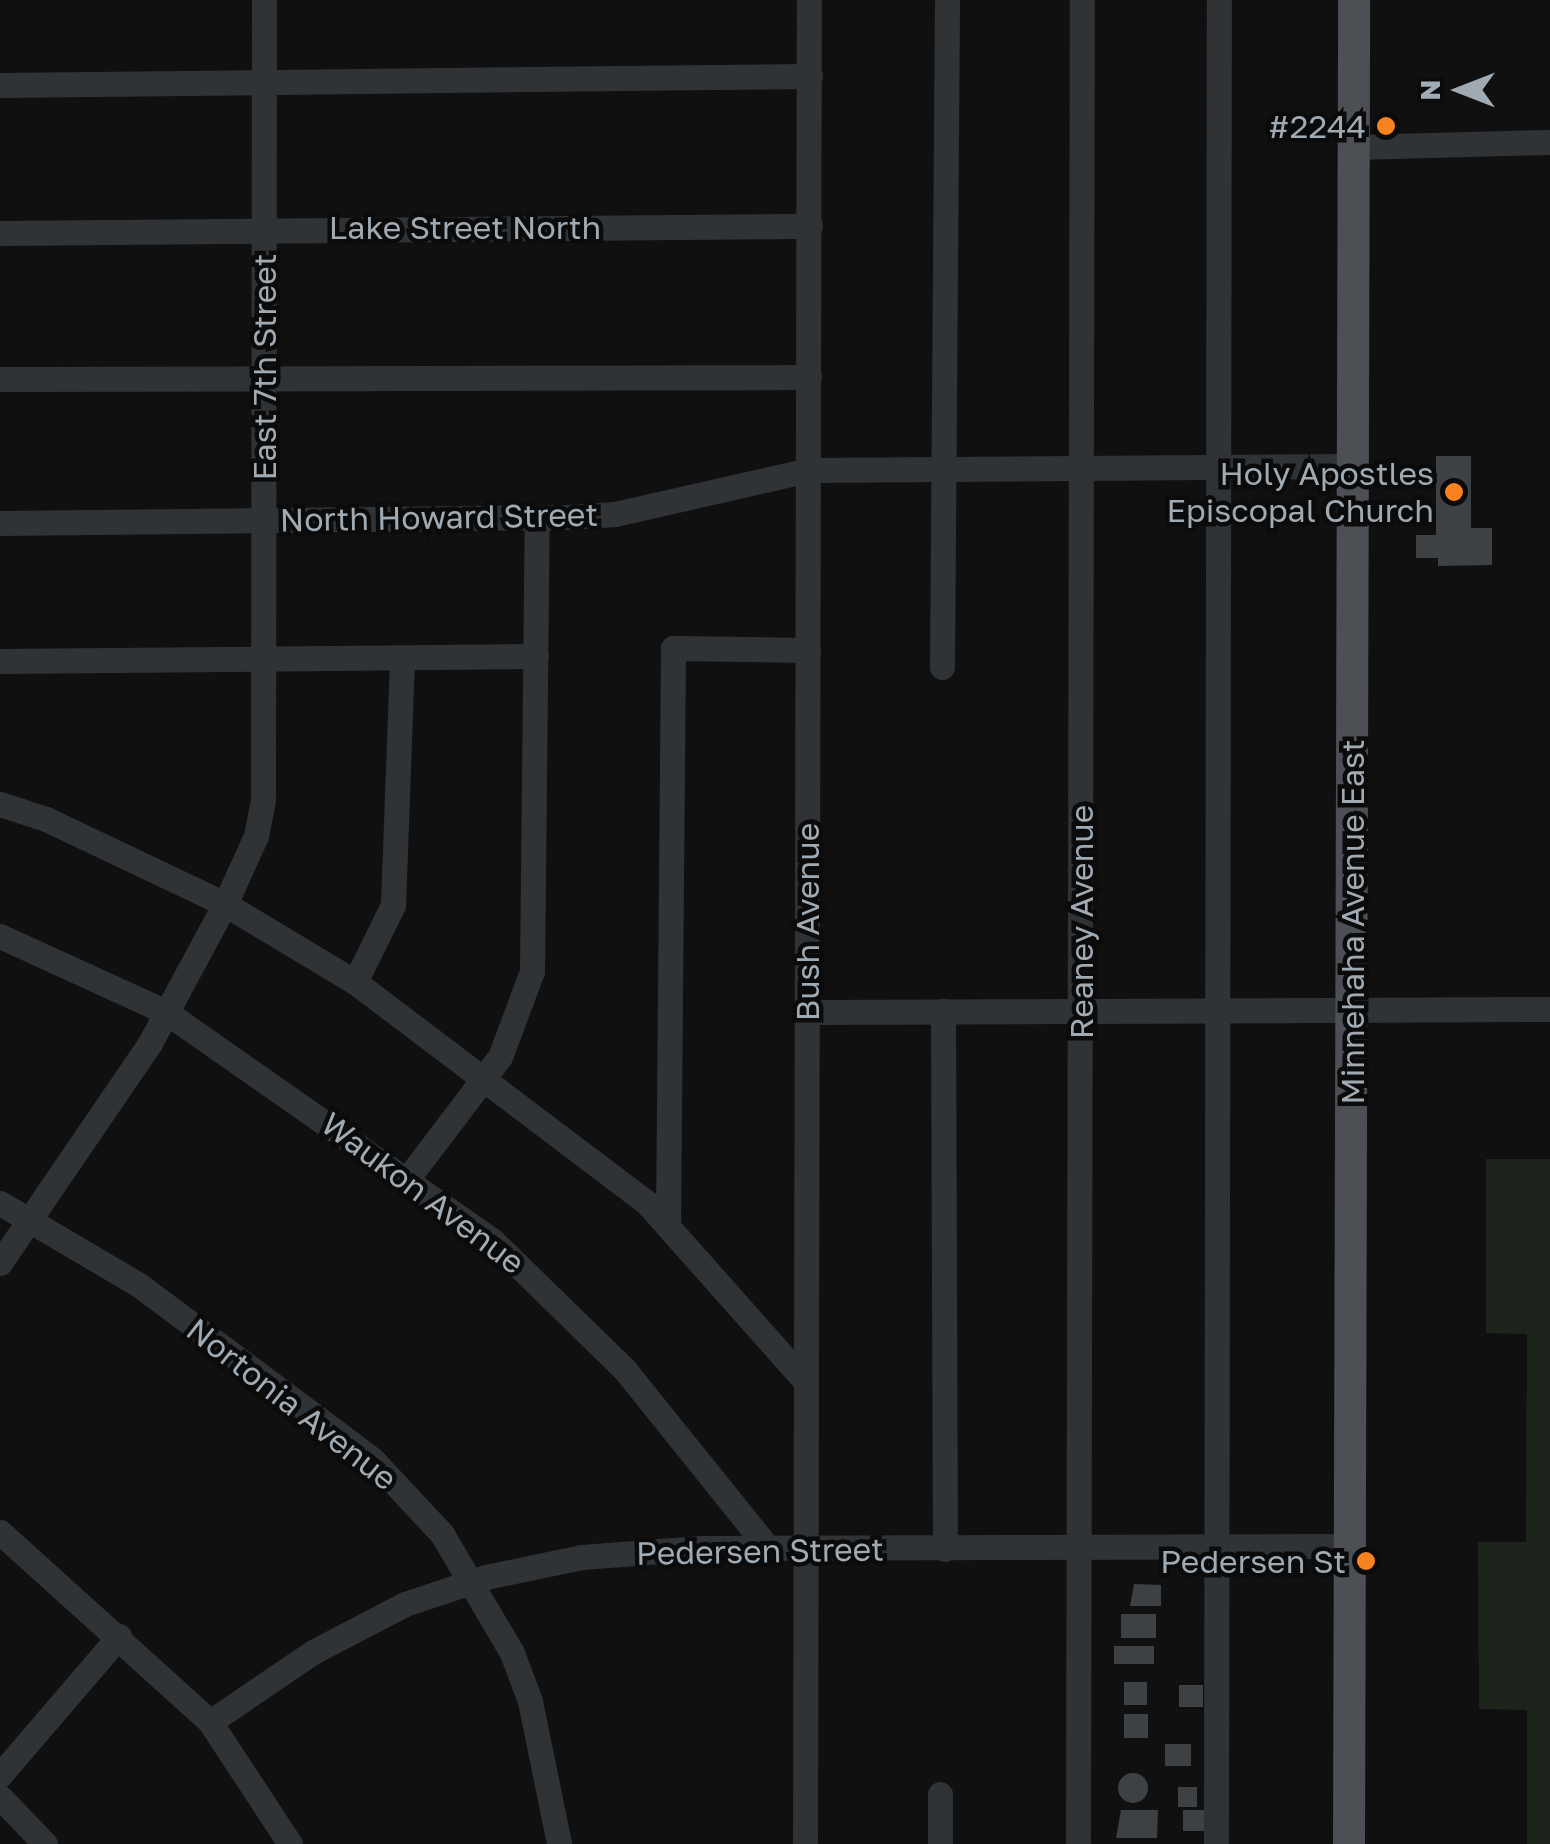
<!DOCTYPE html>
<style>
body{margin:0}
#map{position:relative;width:1550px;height:1844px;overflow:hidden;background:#101011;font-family:"Golos Text",sans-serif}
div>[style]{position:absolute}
.green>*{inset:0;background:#1c241c}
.building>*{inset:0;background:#3e4144;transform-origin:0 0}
.round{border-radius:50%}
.minor>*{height:25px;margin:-12.5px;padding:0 12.5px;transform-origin:12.5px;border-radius:12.5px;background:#303336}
.major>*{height:32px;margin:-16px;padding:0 16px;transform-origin:16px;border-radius:16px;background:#4c5055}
.dots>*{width:28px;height:28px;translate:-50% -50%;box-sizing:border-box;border:5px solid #0b0b0c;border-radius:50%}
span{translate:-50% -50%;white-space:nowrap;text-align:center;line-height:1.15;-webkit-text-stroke:9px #0b0b0c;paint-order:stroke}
.poi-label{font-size:32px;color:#a0aab3}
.right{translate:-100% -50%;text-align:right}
.street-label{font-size:32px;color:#a0aab3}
.north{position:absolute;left:1410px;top:40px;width:100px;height:100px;-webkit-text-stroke:8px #0b0b0c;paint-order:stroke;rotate:270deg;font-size:28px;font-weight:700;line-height:40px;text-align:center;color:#a0aab3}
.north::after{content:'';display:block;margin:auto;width:35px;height:45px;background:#a0aab3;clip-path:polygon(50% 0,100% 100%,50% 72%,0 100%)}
</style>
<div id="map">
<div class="green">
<i style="clip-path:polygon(1486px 1159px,1550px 1159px,1550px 1844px,1527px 1844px,1527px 1710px,1479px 1709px,1478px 1542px,1526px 1542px,1527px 1334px,1486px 1333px)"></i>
</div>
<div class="building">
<i style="clip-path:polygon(1436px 456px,1471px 456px,1471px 528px,1492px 528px,1492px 565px,1438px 566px,1438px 558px,1416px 558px,1416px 535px,1436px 535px)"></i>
<i style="clip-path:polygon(1134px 1584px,1161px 1585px,1161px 1606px,1130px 1606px)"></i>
<i style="left:1121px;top:1614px;width:35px;height:24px"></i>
<i style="left:1114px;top:1646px;width:40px;height:18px"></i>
<i style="left:1124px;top:1682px;width:23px;height:23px"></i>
<i style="left:1203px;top:1685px;width:22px;height:24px;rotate:90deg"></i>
<i style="left:1148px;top:1714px;width:24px;height:24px;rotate:90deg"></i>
<i style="left:1165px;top:1744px;width:26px;height:22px"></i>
<i class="round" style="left:1118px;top:1773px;width:30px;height:30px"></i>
<i style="left:1178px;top:1787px;width:19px;height:20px"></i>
<i style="clip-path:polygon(1121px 1810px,1158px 1810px,1157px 1838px,1116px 1838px)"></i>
<i style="left:1204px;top:1810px;width:21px;height:21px;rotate:90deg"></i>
</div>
<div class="minor">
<i style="left:0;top:85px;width:810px;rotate:-0.64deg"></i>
<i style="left:1354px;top:147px;width:196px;rotate:-1.5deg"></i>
<i style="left:0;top:233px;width:810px;rotate:-0.5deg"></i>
<i style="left:0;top:379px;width:809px;rotate:-0.14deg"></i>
<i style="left:0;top:523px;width:567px;rotate:-0.61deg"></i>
<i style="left:567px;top:517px;width:48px;rotate:-3.6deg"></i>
<i style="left:615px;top:514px;width:199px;rotate:-12.8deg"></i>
<i style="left:809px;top:470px;width:544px;rotate:-0.42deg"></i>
<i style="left:0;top:661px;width:536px;rotate:-0.53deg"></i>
<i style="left:942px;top:667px;width:667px;rotate:-89.57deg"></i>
<i style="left:0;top:804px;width:48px;rotate:18.1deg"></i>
<i style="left:46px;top:819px;width:198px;rotate:25.4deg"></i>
<i style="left:225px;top:904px;width:152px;rotate:31deg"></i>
<i style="left:355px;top:982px;width:366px;rotate:37.1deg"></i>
<i style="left:647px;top:1203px;width:239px;rotate:48.4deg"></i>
<i style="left:0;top:936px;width:183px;rotate:24.6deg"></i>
<i style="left:166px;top:1012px;width:399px;rotate:35deg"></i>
<i style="left:493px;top:1241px;width:185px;rotate:44.3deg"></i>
<i style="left:625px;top:1370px;width:228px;rotate:51.2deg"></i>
<i style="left:355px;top:982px;width:86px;rotate:-63.7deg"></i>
<i style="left:393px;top:905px;width:247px;rotate:-87.9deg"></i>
<i style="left:943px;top:1011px;width:538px;rotate:89.79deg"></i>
<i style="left:807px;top:1012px;width:743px;rotate:-0.23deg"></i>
<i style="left:408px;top:1178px;width:152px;rotate:-52.8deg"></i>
<i style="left:500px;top:1057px;width:92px;rotate:-69.6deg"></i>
<i style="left:532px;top:971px;width:452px;rotate:-89.4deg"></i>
<i style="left:0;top:1203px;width:161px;rotate:30.5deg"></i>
<i style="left:139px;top:1285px;width:251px;rotate:36.7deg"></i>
<i style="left:340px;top:1435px;width:41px;rotate:37.1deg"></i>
<i style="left:373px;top:1460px;width:101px;rotate:47deg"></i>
<i style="left:442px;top:1534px;width:138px;rotate:59.5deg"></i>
<i style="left:512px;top:1653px;width:51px;rotate:69.4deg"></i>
<i style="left:530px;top:1701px;width:146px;rotate:78.5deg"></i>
<i style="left:668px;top:1224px;width:576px;rotate:-89.5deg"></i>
<i style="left:673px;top:648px;width:135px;rotate:0.8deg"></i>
<i style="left:0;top:1263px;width:266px;rotate:-55.7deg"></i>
<i style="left:150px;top:1043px;width:158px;rotate:-61.7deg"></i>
<i style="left:225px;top:904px;width:75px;rotate:-65.5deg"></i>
<i style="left:256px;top:836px;width:38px;rotate:-79deg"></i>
<i style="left:263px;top:799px;width:799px;rotate:-89.93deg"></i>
<i style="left:0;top:1532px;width:283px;rotate:42.1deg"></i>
<i style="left:210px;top:1722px;width:146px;rotate:56.7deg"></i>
<i style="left:210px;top:1722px;width:125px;rotate:-34.2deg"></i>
<i style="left:313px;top:1652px;width:104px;rotate:-27.6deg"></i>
<i style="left:405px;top:1604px;width:85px;rotate:-18.4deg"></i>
<i style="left:486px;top:1577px;width:98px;rotate:-11.8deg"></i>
<i style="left:582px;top:1557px;width:119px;rotate:-4.3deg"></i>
<i style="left:701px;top:1548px;width:648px;rotate:-0.18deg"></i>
<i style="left:0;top:1775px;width:183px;rotate:-49.4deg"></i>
<i style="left:940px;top:1794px;width:50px;rotate:90deg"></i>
<i style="left:0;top:1797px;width:65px;rotate:46.2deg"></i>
<i style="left:805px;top:1844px;width:1844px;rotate:-89.88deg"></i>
<i style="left:1078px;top:1844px;width:1844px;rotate:-89.88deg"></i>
<i style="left:1216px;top:1844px;width:1844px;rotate:-89.91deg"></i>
</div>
<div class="major">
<i style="left:1349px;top:1844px;width:1844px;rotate:-89.84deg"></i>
</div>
<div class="dots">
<i style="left:1386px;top:126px;background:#f98220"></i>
<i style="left:1454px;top:492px;background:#f98220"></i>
<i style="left:1366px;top:1561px;background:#f98220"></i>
</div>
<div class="poi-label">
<span class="right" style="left:1366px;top:126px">#2244</span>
<span class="right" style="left:1434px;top:492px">Holy Apostles<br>Episcopal Church</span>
<span class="right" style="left:1346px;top:1561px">Pedersen St</span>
</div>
<div class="street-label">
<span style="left:465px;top:227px">Lake Street North</span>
<span style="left:264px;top:367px;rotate:-90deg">East 7th Street</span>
<span style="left:439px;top:517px;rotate:-1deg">North Howard Street</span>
<span style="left:807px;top:922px;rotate:-90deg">Bush Avenue</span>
<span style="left:1081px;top:922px;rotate:-90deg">Reaney Avenue</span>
<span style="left:1352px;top:922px;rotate:-90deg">Minnehaha Avenue East</span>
<span style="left:423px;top:1193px;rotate:37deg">Waukon Avenue</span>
<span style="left:292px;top:1404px;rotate:38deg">Nortonia Avenue</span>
<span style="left:760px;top:1551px;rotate:-1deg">Pedersen Street</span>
</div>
<div class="north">N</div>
</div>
